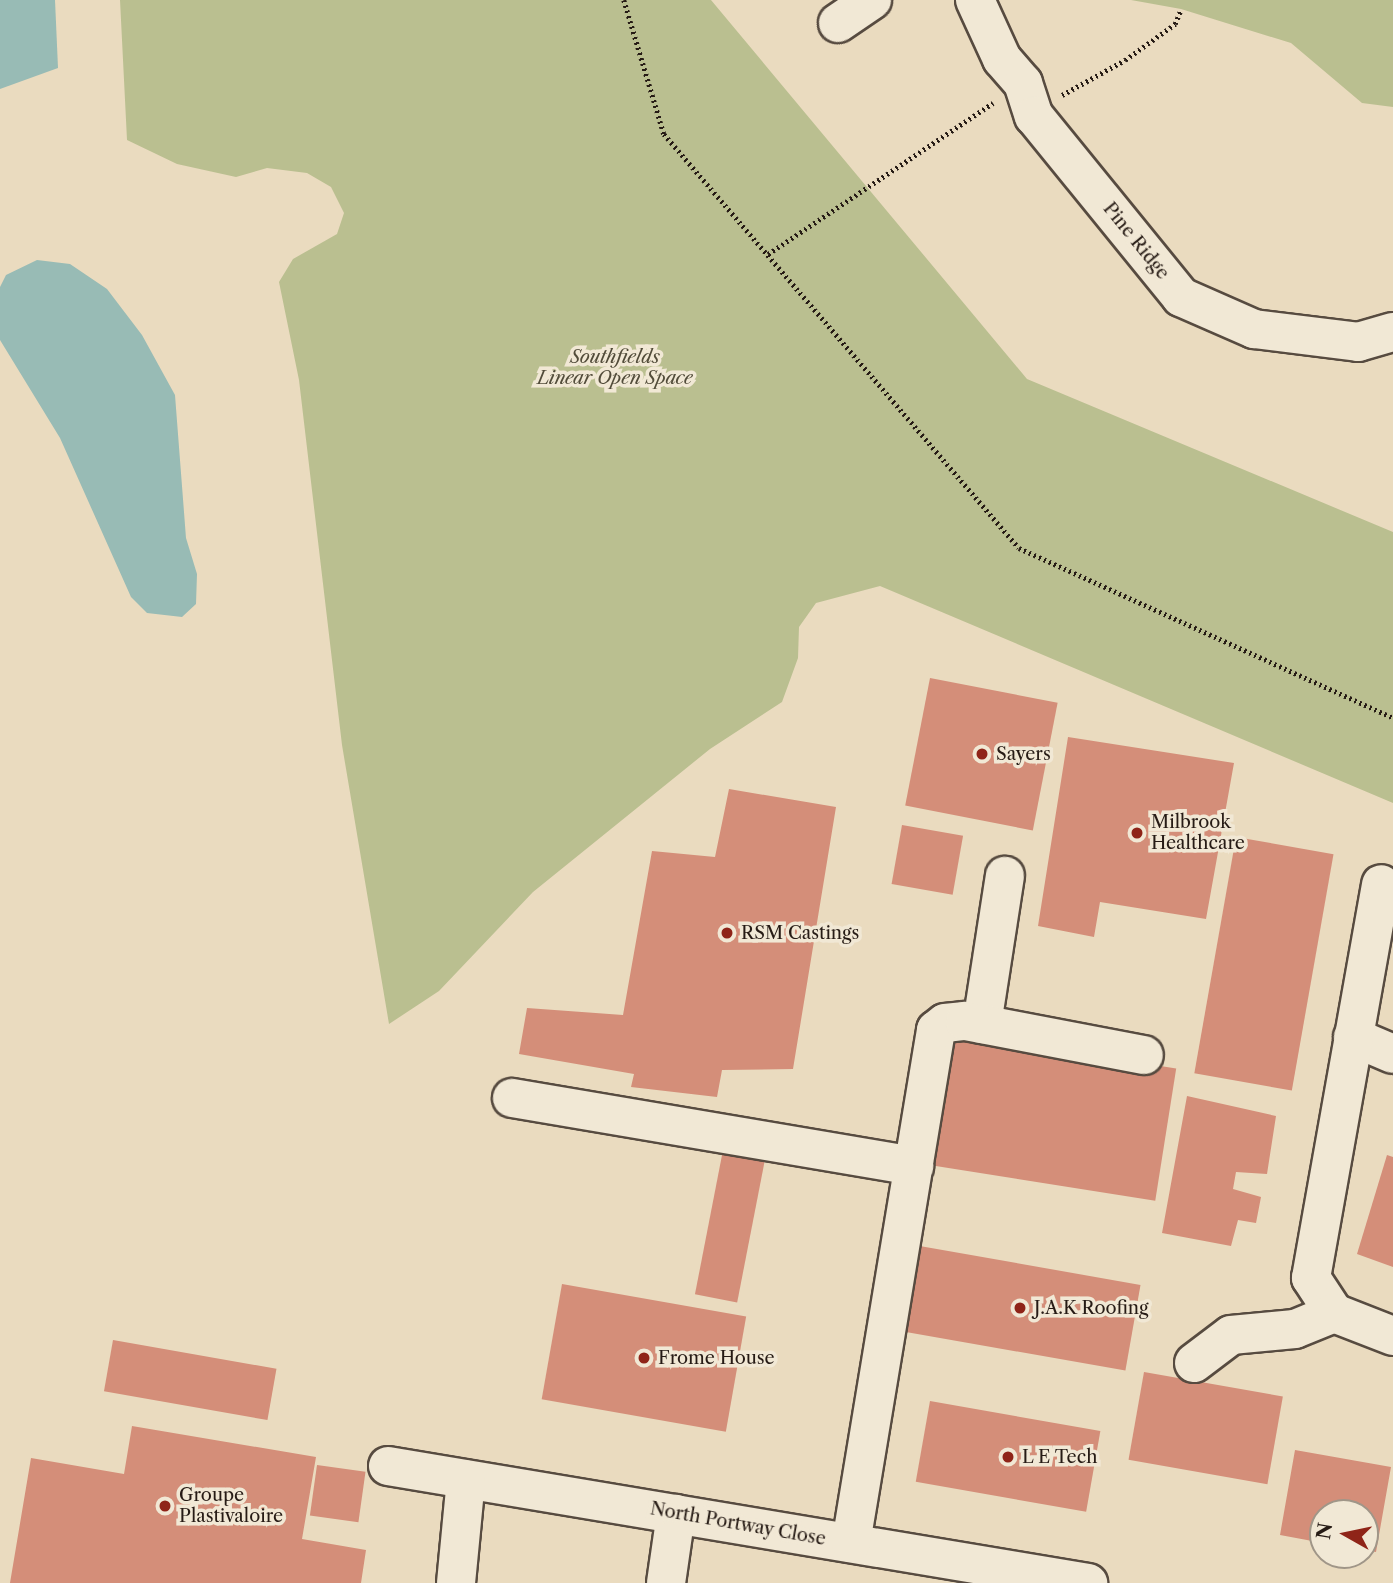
<!DOCTYPE html>
<style>
body{margin:0}
#map{position:relative;width:1393px;height:1583px;overflow:hidden;background:#eadbbf;font-family:"Libre Caslon Text",serif}
div>[style]{position:absolute}
.green>*{inset:0;background:#babf90}
.water>*{inset:0;background:#98bbb5}
.building>*{inset:0;background:#d48e79;transform-origin:0 0}
.path>*{height:4.5px;margin-top:-2.25px;transform-origin:0;background:repeating-linear-gradient(90deg,#261b15 0 2px,transparent 0 5.5px)}
.roads{filter:drop-shadow(2px 0 #574b40) drop-shadow(-2px 0 #574b40) drop-shadow(0 2px #574b40) drop-shadow(0 -2px #574b40)}
.minor>*{height:38px;margin:-19px;padding:0 19px;transform-origin:19px;border-radius:19px;background:#f1e8d5}
.dots>*{width:19px;height:19px;translate:-50% -50%;box-sizing:border-box;border:4px solid #f1e8d5;border-radius:50%}
span{translate:-50% -50%;white-space:nowrap;text-align:center;line-height:1.15;-webkit-text-stroke:7px #f1e8d5;paint-order:stroke}
.street-label{font-size:18px;color:#261b15}
.park-label{font-size:18px;color:#524c3a;font-style:italic}
.poi-label{font-size:18px;color:#261b15}
.left{translate:0 -50%;text-align:left}
.north{position:absolute;left:1309px;top:1499px;width:70px;height:70px;box-sizing:border-box;background:#f1e8d5;border:2px solid #a09688;border-radius:50%;rotate:279deg;font-size:19px;font-weight:700;line-height:28px;text-align:center;color:#261b15}
.north::after{content:'';display:block;margin:auto;width:24px;height:32px;background:#8f2418;clip-path:polygon(50% 0,100% 100%,50% 72%,0 100%)}
</style>
<div id="map">
<div class="green">
<i style="clip-path:polygon(120px 0,711px 0,1027px 379px,1393px 532px,1393px 803px,880px 586px,816px 603px,799px 627px,798px 658px,782px 702px,710px 749px,533px 892px,439px 991px,389px 1024px,342px 745px,299px 380px,279px 282px,293px 259px,337px 234px,344px 213px,331px 187px,307px 173px,267px 168px,236px 177px,177px 164px,127px 140px)"></i>
<i style="clip-path:polygon(1131px 0,1393px 0,1393px 107px,1362px 103px,1291px 43px,1181px 9px)"></i>
</div>
<div class="water">
<i style="clip-path:polygon(0 0,55px 0,58px 68px,0 89px)"></i>
<i style="clip-path:polygon(37px 260px,70px 264px,107px 289px,142px 335px,175px 395px,186px 538px,197px 574px,196px 604px,182px 617px,147px 613px,131px 597px,60px 438px,0 340px,0 287px,6px 275px)"></i>
</div>
<div class="building">
<i style="left:930px;top:678px;width:130px;height:130px;rotate:11deg"></i>
<i style="clip-path:polygon(1068px 737px,1234px 763px,1206px 919px,1100px 902px,1094px 937px,1038px 926px)"></i>
<i style="clip-path:polygon(729px 789px,836px 807px,793px 1069px,722px 1070px,717px 1097px,631px 1087px,634px 1074px,519px 1054px,527px 1008px,623px 1015px,652px 851px,715px 857px)"></i>
<i style="left:902px;top:825px;width:62px;height:60px;rotate:10deg"></i>
<i style="left:1236px;top:837px;width:99px;height:240px;rotate:10deg"></i>
<i style="left:952px;top:1033px;width:227px;height:134px;rotate:9deg"></i>
<i style="clip-path:polygon(1187px 1096px,1276px 1116px,1267px 1174px,1236px 1172px,1233px 1189px,1261px 1197px,1256px 1223px,1238px 1220px,1231px 1246px,1162px 1233px)"></i>
<i style="left:723px;top:1150px;width:43px;height:147px;rotate:11deg"></i>
<i style="clip-path:polygon(1387px 1155px,1393px 1157px,1393px 1267px,1357px 1254px)"></i>
<i style="left:914px;top:1245px;width:230px;height:87px;rotate:10deg"></i>
<i style="left:562px;top:1284px;width:187px;height:117px;rotate:10deg"></i>
<i style="left:113px;top:1340px;width:166px;height:52px;rotate:10deg"></i>
<i style="left:1144px;top:1372px;width:141px;height:89px;rotate:10deg"></i>
<i style="left:930px;top:1401px;width:173px;height:82px;rotate:10deg"></i>
<i style="clip-path:polygon(132px 1426px,316px 1457px,302px 1539px,366px 1550px,361px 1583px,10px 1583px,31px 1458px,124px 1474px)"></i>
<i style="clip-path:polygon(1295px 1450px,1391px 1467px,1376px 1552px,1365px 1550px,1365px 1513px,1323px 1513px,1323px 1543px,1280px 1535px)"></i>
<i style="left:317px;top:1465px;width:49px;height:51px;rotate:8deg"></i>
</div>
<div class="path">
<i style="left:624px;top:0;width:140px;rotate:73.4deg"></i>
<i style="left:664px;top:134px;width:545px;rotate:49.39deg"></i>
<i style="left:1019px;top:548px;width:411px;rotate:24.4deg"></i>
<i style="left:1062px;top:95px;width:72px;rotate:-29.1deg"></i>
<i style="left:1125px;top:60px;width:62px;rotate:-35.8deg"></i>
<i style="left:1175px;top:24px;width:16px;rotate:-68deg"></i>
<i style="left:768px;top:254px;width:271px;rotate:-33.9deg"></i>
</div>
<div class="roads">
<div class="minor">
<i style="left:975px;top:0;width:65px;rotate:65.4deg"></i>
<i style="left:1002px;top:59px;width:32px;rotate:49deg"></i>
<i style="left:1023px;top:83px;width:35px;rotate:72deg"></i>
<i style="left:1034px;top:116px;width:233px;rotate:50.9deg"></i>
<i style="left:1181px;top:297px;width:80px;rotate:23.7deg"></i>
<i style="left:1254px;top:329px;width:105px;rotate:7.1deg"></i>
<i style="left:1358px;top:342px;width:36px;rotate:-16deg"></i>
<i style="left:838px;top:23px;width:41px;rotate:-34.1deg"></i>
<i style="left:982px;top:1024px;width:150px;rotate:-81.2deg"></i>
<i style="left:1353px;top:1037px;width:43px;rotate:23deg"></i>
<i style="left:512px;top:1098px;width:408px;rotate:9.6deg"></i>
<i style="left:1334px;top:1313px;width:42px;rotate:-123.3deg"></i>
<i style="left:1311px;top:1278px;width:400px;rotate:-79.9deg"></i>
<i style="left:1334px;top:1313px;width:63px;rotate:21.3deg"></i>
<i style="left:1194px;top:1363px;width:46px;rotate:-37.1deg"></i>
<i style="left:1231px;top:1335px;width:64px;rotate:-5.4deg"></i>
<i style="left:1295px;top:1329px;width:42px;rotate:-22.3deg"></i>
<i style="left:388px;top:1466px;width:710px;rotate:9.49deg"></i>
<i style="left:851px;top:1543px;width:520px;rotate:-80.59deg"></i>
<i style="left:936px;top:1030px;width:11px;rotate:-38deg"></i>
<i style="left:945px;top:1023px;width:20px;rotate:-6deg"></i>
<i style="left:965px;top:1021px;width:182px;rotate:10.8deg"></i>
<i style="left:456px;top:1583px;width:104px;rotate:-84.5deg"></i>
<i style="left:666px;top:1583px;width:70px;rotate:-81.8deg"></i>
</div>
</div>
<div class="dots">
<i style="left:982px;top:754px;background:#8f2418"></i>
<i style="left:1137px;top:833px;background:#8f2418"></i>
<i style="left:727px;top:933px;background:#8f2418"></i>
<i style="left:1020px;top:1308px;background:#8f2418"></i>
<i style="left:644px;top:1358px;background:#8f2418"></i>
<i style="left:1008px;top:1457px;background:#8f2418"></i>
<i style="left:165px;top:1506px;background:#8f2418"></i>
</div>
<div class="street-label">
<span style="left:1136px;top:241px;rotate:51deg">Pine Ridge</span>
<span style="left:738px;top:1524px;rotate:10deg">North Portway Close</span>
</div>
<div class="park-label">
<span style="left:615px;top:368px">Southfields<br>Linear Open Space</span>
</div>
<div class="poi-label">
<span class="left" style="left:996px;top:754px">Sayers</span>
<span class="left" style="left:1151px;top:833px">Milbrook<br>Healthcare</span>
<span class="left" style="left:741px;top:933px">RSM Castings</span>
<span class="left" style="left:1034px;top:1308px">J.A.K Roofing</span>
<span class="left" style="left:658px;top:1358px">Frome House</span>
<span class="left" style="left:1022px;top:1457px">L E Tech</span>
<span class="left" style="left:179px;top:1506px">Groupe<br>Plastivaloire</span>
</div>
<div class="north">N</div>
</div>
